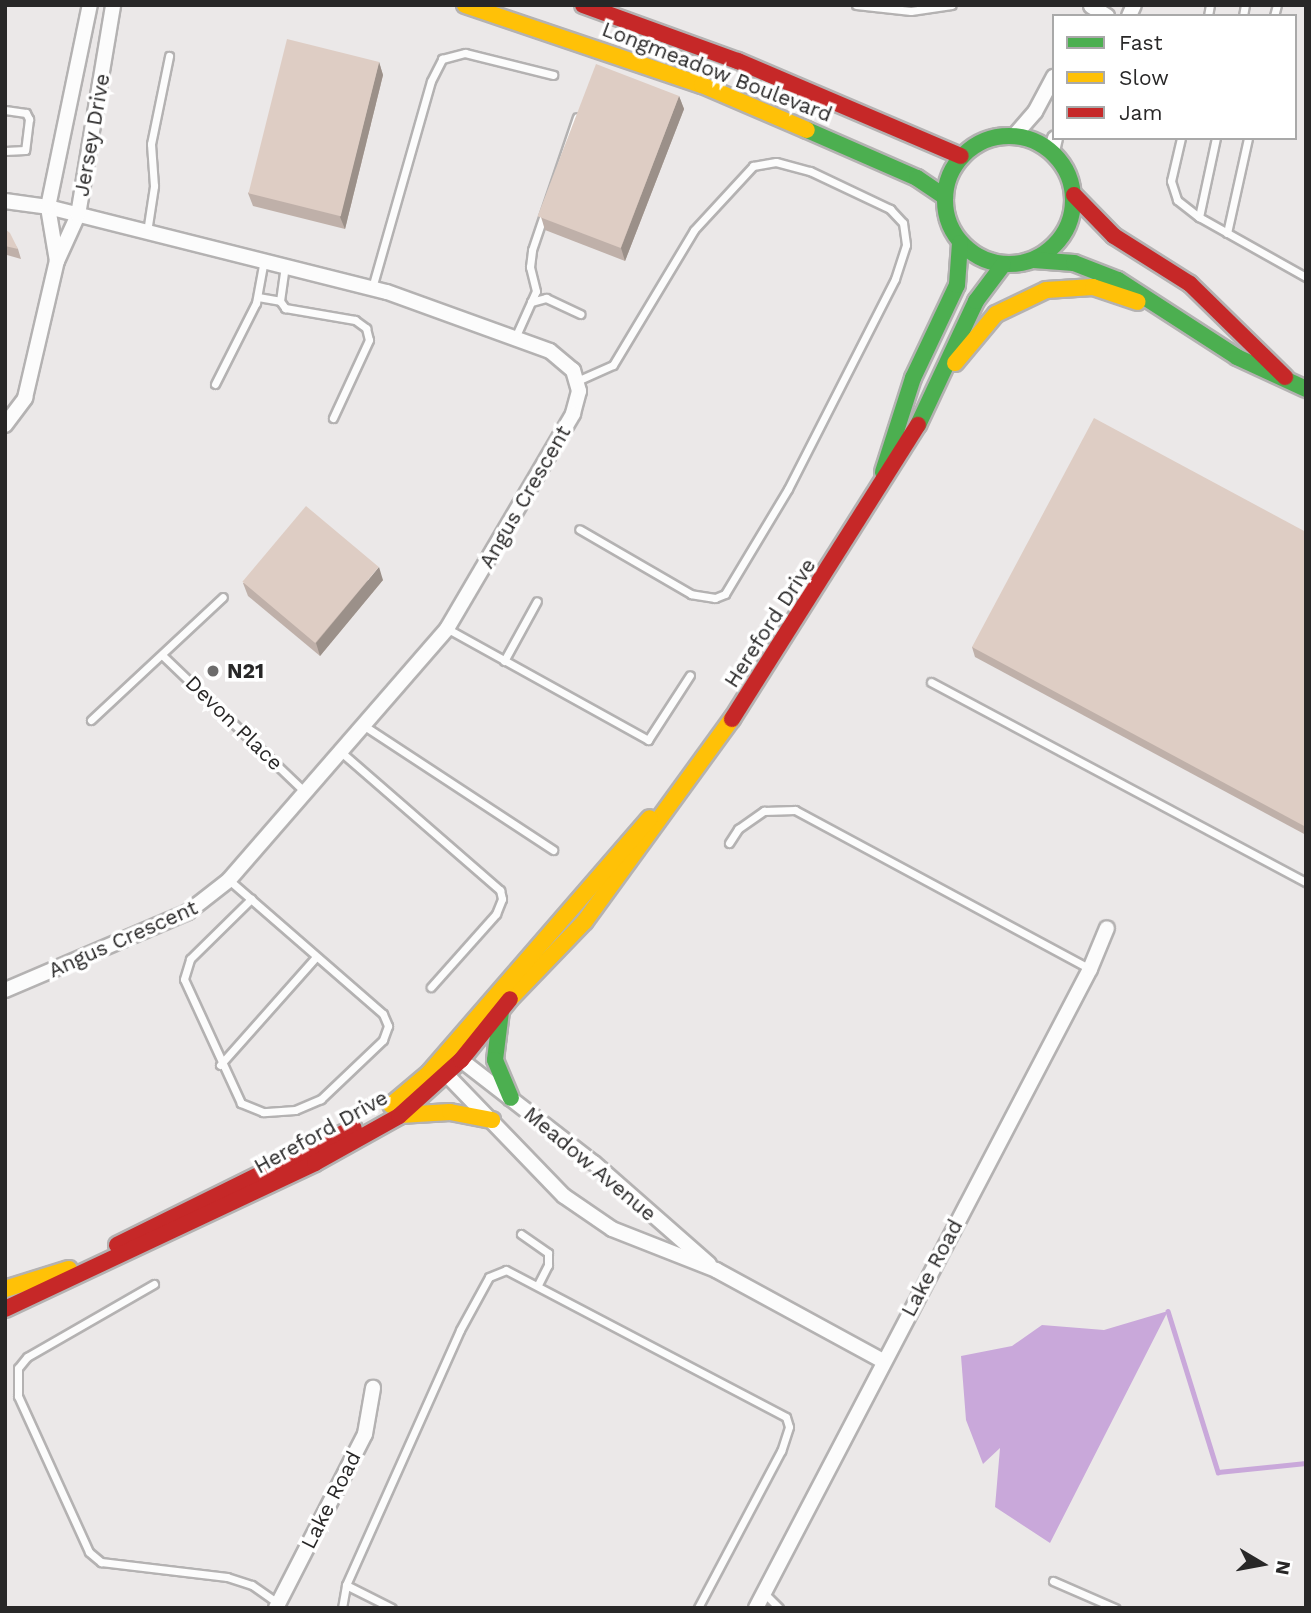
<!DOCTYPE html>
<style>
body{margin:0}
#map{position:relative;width:1311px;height:1613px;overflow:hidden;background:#ebe8e8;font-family:"Work Sans",sans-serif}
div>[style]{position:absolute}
.water>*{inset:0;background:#c9a8da}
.stream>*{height:4.5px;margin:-2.25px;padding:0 2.25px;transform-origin:2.25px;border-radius:2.25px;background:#c9a8da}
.roads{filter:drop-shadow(2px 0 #b4b2b2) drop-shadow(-2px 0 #b4b2b2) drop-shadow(0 2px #b4b2b2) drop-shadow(0 -2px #b4b2b2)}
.lane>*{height:7px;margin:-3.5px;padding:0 3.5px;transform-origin:3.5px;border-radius:3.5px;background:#fcfcfc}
.street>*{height:14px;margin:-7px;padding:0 7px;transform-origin:7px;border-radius:7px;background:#fcfcfc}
.fast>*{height:16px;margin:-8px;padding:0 8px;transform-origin:8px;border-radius:8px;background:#4caf50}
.fast>.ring{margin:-8px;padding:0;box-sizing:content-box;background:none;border:16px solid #4caf50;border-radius:50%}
.slow>*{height:16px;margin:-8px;padding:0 8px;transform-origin:8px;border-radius:8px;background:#ffc107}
.jam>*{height:16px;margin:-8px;padding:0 8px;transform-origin:8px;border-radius:8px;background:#c62828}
.wall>*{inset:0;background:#bfb0a9}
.shaded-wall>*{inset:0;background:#9b9089}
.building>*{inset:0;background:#decdc4;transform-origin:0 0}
.dots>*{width:19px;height:19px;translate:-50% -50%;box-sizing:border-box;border:4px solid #fff;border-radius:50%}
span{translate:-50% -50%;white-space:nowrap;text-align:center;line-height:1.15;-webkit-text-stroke:7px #fff;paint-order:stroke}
.street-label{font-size:21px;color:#282727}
.poi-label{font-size:21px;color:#282727;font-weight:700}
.left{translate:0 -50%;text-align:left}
.frame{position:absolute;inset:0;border:7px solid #282727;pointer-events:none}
.legend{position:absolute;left:1052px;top:14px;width:245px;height:126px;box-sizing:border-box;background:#fff;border:2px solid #a9a9a9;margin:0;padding:9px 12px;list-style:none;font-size:21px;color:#282727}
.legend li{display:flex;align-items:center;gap:14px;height:35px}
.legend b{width:35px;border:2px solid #a9a9a9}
.north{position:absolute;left:1227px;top:1529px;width:70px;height:70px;-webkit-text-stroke:5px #fff;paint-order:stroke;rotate:100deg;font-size:19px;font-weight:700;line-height:28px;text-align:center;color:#282727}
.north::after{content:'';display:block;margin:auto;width:24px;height:32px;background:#282727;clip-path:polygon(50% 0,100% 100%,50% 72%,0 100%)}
</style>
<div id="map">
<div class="water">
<i style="clip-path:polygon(1168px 1311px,1050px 1543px,995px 1507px,1000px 1448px,983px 1464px,966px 1420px,961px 1356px,1012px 1346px,1042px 1325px,1104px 1330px)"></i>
</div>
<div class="stream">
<i style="left:1168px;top:1311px;width:169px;rotate:72.7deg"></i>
<i style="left:1218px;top:1472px;width:88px;rotate:-5.8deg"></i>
</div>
<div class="roads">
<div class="lane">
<i style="left:856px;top:5px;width:55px;rotate:6.2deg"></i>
<i style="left:911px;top:11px;width:41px;rotate:-8.3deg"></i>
<i style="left:1208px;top:16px;width:11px;rotate:-80deg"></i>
<i style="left:1243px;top:16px;width:11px;rotate:-80deg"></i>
<i style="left:1274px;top:16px;width:11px;rotate:-75deg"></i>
<i style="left:5px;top:110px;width:21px;rotate:8deg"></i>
<i style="left:26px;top:113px;width:7px;rotate:63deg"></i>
<i style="left:29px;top:119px;width:31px;rotate:97deg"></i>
<i style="left:25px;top:150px;width:20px;rotate:177deg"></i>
<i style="left:1181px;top:138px;width:44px;rotate:103.1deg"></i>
<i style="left:1171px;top:181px;width:20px;rotate:72deg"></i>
<i style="left:1177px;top:200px;width:28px;rotate:38deg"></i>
<i style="left:1199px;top:217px;width:123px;rotate:29.3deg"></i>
<i style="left:1199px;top:217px;width:81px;rotate:-77.9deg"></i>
<i style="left:147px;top:232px;width:47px;rotate:-81.3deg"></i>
<i style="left:154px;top:186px;width:42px;rotate:-94.1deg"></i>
<i style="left:151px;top:144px;width:90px;rotate:-78.4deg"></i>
<i style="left:1227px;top:233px;width:97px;rotate:-77.5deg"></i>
<i style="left:372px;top:288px;width:215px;rotate:-74.1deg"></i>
<i style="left:431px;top:81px;width:25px;rotate:-63deg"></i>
<i style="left:442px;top:59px;width:24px;rotate:-15deg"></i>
<i style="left:465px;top:53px;width:91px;rotate:14deg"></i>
<i style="left:258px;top:297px;width:22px;rotate:10deg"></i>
<i style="left:280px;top:301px;width:9px;rotate:54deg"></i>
<i style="left:285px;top:308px;width:71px;rotate:9.7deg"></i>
<i style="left:355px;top:320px;width:14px;rotate:36deg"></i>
<i style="left:366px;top:328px;width:12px;rotate:76deg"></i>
<i style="left:369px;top:340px;width:86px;rotate:114.8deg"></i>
<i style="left:280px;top:301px;width:36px;rotate:-82deg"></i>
<i style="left:531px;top:302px;width:16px;rotate:-15deg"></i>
<i style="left:546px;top:298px;width:38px;rotate:25deg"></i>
<i style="left:515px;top:338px;width:51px;rotate:-65.9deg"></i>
<i style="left:536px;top:291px;width:25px;rotate:-104deg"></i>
<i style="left:530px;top:267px;width:17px;rotate:-83deg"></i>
<i style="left:532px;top:250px;width:140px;rotate:-71.3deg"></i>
<i style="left:577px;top:381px;width:39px;rotate:-24deg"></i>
<i style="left:613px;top:365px;width:157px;rotate:-59deg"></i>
<i style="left:694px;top:230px;width:87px;rotate:-47.3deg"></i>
<i style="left:753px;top:166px;width:23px;rotate:-10deg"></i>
<i style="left:776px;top:162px;width:35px;rotate:15deg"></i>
<i style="left:810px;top:171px;width:89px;rotate:25.4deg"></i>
<i style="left:890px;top:209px;width:19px;rotate:47deg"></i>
<i style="left:903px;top:223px;width:22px;rotate:82deg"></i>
<i style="left:906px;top:245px;width:36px;rotate:108deg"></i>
<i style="left:895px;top:279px;width:236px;rotate:117deg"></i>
<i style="left:788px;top:489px;width:122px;rotate:121deg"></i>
<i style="left:725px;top:594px;width:11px;rotate:158deg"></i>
<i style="left:715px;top:598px;width:24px;rotate:-171deg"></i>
<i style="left:691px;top:594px;width:129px;rotate:-149.9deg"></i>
<i style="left:215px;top:384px;width:91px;rotate:-63.2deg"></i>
<i style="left:256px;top:303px;width:44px;rotate:-79.5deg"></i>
<i style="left:448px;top:629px;width:229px;rotate:29deg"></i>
<i style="left:648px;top:740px;width:77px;rotate:-57.1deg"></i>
<i style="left:162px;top:655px;width:198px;rotate:43.8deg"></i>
<i style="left:504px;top:661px;width:68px;rotate:-61.2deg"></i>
<i style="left:931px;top:682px;width:425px;rotate:28.1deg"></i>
<i style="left:91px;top:720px;width:180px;rotate:-43deg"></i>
<i style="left:366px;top:727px;width:224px;rotate:33.3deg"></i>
<i style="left:341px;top:752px;width:211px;rotate:41deg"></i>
<i style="left:500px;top:890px;width:9px;rotate:77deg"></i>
<i style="left:502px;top:899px;width:16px;rotate:112deg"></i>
<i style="left:496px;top:914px;width:98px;rotate:131.7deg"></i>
<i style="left:729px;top:843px;width:17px;rotate:-57deg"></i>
<i style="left:738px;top:829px;width:32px;rotate:-35deg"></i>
<i style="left:764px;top:811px;width:31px;rotate:-2deg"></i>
<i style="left:795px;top:810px;width:335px;rotate:28.3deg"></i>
<i style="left:229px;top:880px;width:204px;rotate:41deg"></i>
<i style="left:383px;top:1014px;width:13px;rotate:67deg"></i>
<i style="left:388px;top:1026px;width:15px;rotate:110deg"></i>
<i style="left:383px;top:1040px;width:86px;rotate:136.4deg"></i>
<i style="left:321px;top:1099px;width:28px;rotate:157deg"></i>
<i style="left:295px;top:1110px;width:32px;rotate:176deg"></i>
<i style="left:263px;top:1112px;width:24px;rotate:-158deg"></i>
<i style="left:241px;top:1103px;width:136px;rotate:-114.7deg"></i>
<i style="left:184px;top:979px;width:21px;rotate:-73deg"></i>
<i style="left:190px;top:959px;width:86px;rotate:-44.5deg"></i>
<i style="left:220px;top:1065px;width:144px;rotate:-48.4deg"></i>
<i style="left:521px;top:1234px;width:33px;rotate:35deg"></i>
<i style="left:548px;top:1253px;width:12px;rotate:90deg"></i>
<i style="left:548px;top:1265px;width:22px;rotate:117deg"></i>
<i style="left:154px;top:1284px;width:146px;rotate:150.1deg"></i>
<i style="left:27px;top:1357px;width:14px;rotate:129deg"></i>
<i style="left:18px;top:1368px;width:28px;rotate:90deg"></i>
<i style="left:18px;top:1396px;width:171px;rotate:65.5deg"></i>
<i style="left:89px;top:1552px;width:16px;rotate:40deg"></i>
<i style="left:101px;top:1562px;width:127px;rotate:6.8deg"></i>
<i style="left:227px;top:1577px;width:26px;rotate:18deg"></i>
<i style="left:252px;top:1585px;width:32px;rotate:35deg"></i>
<i style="left:1053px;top:1581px;width:68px;rotate:23.5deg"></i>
<i style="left:346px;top:1585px;width:51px;rotate:26.6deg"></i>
<i style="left:764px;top:1593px;width:21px;rotate:45deg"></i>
<i style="left:342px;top:1608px;width:23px;rotate:-80deg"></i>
<i style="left:346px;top:1585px;width:279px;rotate:-65.9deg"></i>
<i style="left:460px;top:1330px;width:60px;rotate:-61.3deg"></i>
<i style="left:489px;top:1277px;width:18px;rotate:-22deg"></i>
<i style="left:506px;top:1270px;width:316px;rotate:27.7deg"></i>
<i style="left:786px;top:1417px;width:10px;rotate:73deg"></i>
<i style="left:789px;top:1427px;width:25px;rotate:108deg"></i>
<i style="left:781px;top:1451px;width:178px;rotate:117.9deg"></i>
</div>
<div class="street">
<i style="left:1091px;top:6px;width:19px;rotate:32deg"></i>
<i style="left:1129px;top:16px;width:12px;rotate:-66deg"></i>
<i style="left:1014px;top:136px;width:32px;rotate:-49deg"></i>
<i style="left:1035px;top:112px;width:40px;rotate:-62deg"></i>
<i style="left:1052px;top:151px;width:13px;rotate:-77deg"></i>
<i style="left:5px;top:201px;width:43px;rotate:7.9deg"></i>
<i style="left:48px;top:207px;width:349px;rotate:14.1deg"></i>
<i style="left:387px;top:292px;width:173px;rotate:19.9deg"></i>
<i style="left:550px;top:351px;width:30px;rotate:40deg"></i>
<i style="left:573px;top:370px;width:22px;rotate:74deg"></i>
<i style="left:579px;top:391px;width:24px;rotate:105deg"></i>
<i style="left:573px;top:414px;width:249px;rotate:120.4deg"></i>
<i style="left:447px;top:629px;width:332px;rotate:131deg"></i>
<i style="left:229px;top:880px;width:52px;rotate:142deg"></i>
<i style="left:188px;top:912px;width:199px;rotate:156.9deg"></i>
<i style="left:57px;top:261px;width:55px;rotate:-99.5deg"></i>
<i style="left:48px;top:207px;width:206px;rotate:-78.3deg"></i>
<i style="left:5px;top:425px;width:34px;rotate:-53deg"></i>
<i style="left:25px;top:398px;width:141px;rotate:-76.9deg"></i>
<i style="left:57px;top:261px;width:51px;rotate:-65.5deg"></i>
<i style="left:78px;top:215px;width:213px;rotate:-80.5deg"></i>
<i style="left:461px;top:1060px;width:168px;rotate:37.8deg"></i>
<i style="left:594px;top:1163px;width:153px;rotate:41.3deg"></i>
<i style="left:447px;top:1075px;width:168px;rotate:46deg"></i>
<i style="left:564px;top:1196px;width:58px;rotate:34.5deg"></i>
<i style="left:612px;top:1229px;width:112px;rotate:21.5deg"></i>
<i style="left:716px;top:1270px;width:190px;rotate:28.6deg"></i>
<i style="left:276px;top:1608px;width:195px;rotate:-62.9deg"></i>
<i style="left:365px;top:1434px;width:47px;rotate:-80.1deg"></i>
<i style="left:756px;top:1608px;width:721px;rotate:-62.4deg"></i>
<i style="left:1090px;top:969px;width:44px;rotate:-67.5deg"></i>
</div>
<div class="fast">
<i style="left:807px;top:130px;width:120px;rotate:23.6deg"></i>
<i style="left:917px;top:178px;width:34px;rotate:34deg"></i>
<i class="ring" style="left:945px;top:136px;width:112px;height:112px"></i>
<i style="left:1034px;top:260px;width:40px;rotate:4.3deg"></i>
<i style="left:1074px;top:263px;width:47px;rotate:21.1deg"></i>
<i style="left:1118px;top:280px;width:142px;rotate:32.9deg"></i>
<i style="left:1237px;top:357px;width:76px;rotate:24.9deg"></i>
<i style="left:918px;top:425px;width:137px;rotate:-64.9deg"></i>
<i style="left:976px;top:301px;width:45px;rotate:-53.1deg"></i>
<i style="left:883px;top:472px;width:99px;rotate:-72.3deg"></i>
<i style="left:913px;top:378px;width:103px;rotate:-64.7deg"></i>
<i style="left:957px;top:285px;width:42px;rotate:-85.9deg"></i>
<i style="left:501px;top:1011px;width:49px;rotate:97deg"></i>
<i style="left:495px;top:1060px;width:41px;rotate:67.2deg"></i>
</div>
<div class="slow">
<i style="left:465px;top:5px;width:250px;rotate:18.7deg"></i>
<i style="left:702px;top:85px;width:114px;rotate:23.2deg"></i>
<i style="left:955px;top:363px;width:64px;rotate:-50.1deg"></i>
<i style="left:996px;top:314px;width:55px;rotate:-25.6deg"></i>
<i style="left:1046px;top:290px;width:47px;rotate:-3.7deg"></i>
<i style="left:1093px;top:287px;width:47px;rotate:18.4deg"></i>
<i style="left:510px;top:999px;width:108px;rotate:-46.1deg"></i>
<i style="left:585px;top:921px;width:250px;rotate:-54deg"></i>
<i style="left:391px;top:1105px;width:50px;rotate:-40.1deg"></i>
<i style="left:429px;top:1073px;width:337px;rotate:-49.1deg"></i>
<i style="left:400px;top:1115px;width:50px;rotate:-3.4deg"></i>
<i style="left:450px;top:1112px;width:43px;rotate:10.8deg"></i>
<i style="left:5px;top:1289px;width:67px;rotate:-17.4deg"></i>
</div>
<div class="jam">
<i style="left:583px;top:5px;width:165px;rotate:19.9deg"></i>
<i style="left:738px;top:61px;width:242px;rotate:23.1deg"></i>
<i style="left:1074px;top:195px;width:57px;rotate:45.7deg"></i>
<i style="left:1114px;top:236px;width:90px;rotate:32.3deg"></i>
<i style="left:1190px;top:284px;width:133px;rotate:44.4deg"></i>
<i style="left:732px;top:719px;width:348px;rotate:-57.7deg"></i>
<i style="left:117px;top:1245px;width:264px;rotate:-26.3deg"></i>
<i style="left:5px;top:1309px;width:343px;rotate:-25.2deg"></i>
<i style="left:315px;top:1163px;width:96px;rotate:-29.2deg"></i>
<i style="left:399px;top:1116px;width:84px;rotate:-42.1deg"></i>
<i style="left:461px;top:1060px;width:78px;rotate:-51.2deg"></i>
</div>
</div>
<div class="wall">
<i style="clip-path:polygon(379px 62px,383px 75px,345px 229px,253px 206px,248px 193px)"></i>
<i style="clip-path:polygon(679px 96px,684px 109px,625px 261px,545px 230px,541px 217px)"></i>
<i style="clip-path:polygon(5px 229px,18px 249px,21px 259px,7px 255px,5px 262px)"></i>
<i style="clip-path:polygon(1306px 532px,1306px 835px,975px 657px,972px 647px)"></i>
<i style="clip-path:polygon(383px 580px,320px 656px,248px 596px,243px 583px)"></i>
</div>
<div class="shaded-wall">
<i style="clip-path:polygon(379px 62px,383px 75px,345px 229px,340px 217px)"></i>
<i style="clip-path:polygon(679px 96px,684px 109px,625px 261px,621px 248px)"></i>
<i style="clip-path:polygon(379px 567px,383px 580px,320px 656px,316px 643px)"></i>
</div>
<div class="building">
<i style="left:287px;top:39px;width:95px;height:159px;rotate:14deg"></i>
<i style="left:596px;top:64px;width:89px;height:163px;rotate:21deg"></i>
<i style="clip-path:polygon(5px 229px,10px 233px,18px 249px,5px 246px)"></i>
<i style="clip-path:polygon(1094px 418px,1306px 532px,1306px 827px,972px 647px)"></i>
<i style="left:306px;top:506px;width:95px;height:99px;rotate:40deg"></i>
</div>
<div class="dots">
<i style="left:213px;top:671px;background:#6c6b6b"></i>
</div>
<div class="street-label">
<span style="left:717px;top:72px;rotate:21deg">Longmeadow Boulevard</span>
<span style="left:92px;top:135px;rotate:-80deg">Jersey Drive</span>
<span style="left:525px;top:497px;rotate:-60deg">Angus Crescent</span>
<span style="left:770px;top:623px;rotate:-57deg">Hereford Drive</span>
<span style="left:234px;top:723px;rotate:44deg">Devon Place</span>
<span style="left:123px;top:939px;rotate:-24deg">Angus Crescent</span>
<span style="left:321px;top:1132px;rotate:-29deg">Hereford Drive</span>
<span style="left:590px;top:1164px;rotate:40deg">Meadow Avenue</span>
<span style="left:932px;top:1268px;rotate:-62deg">Lake Road</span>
<span style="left:331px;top:1500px;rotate:-63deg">Lake Road</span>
</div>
<div class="poi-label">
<span class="left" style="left:227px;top:671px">N21</span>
</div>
<div class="frame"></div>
<ul class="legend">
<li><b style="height:9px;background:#4caf50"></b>Fast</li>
<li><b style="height:9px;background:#ffc107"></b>Slow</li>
<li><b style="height:9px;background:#c62828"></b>Jam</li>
</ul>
<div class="north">N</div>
</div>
